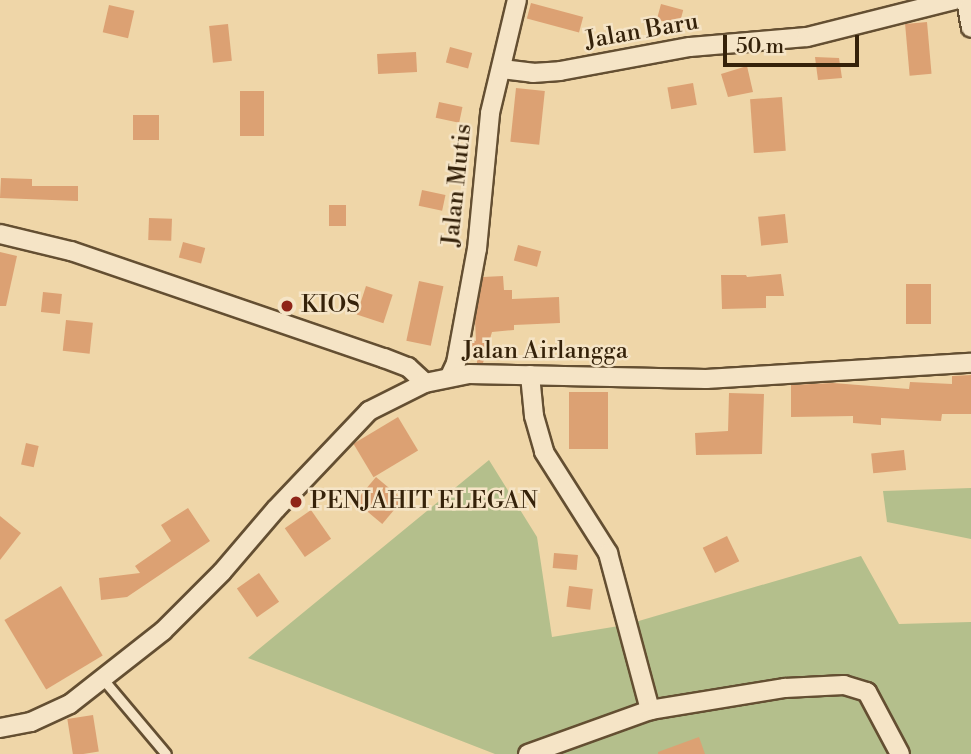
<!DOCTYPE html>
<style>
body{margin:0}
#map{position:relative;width:971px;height:754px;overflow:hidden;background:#efd6a8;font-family:"Libre Bodoni",serif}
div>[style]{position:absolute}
.green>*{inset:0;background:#b4bf8c}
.building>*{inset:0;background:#dca173;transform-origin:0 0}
.roads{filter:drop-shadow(2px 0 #644f32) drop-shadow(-2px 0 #644f32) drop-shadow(0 2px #644f32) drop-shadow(0 -2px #644f32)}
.lane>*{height:9px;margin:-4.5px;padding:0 4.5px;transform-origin:4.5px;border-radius:4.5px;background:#f5e4c6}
.street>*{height:18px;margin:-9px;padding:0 9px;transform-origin:9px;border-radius:9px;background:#f5e4c6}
.dots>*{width:19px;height:19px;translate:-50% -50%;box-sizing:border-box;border:4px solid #f5e4c6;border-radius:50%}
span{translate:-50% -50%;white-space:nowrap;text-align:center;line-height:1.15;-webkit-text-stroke:5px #f5e4c6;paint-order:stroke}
.street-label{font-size:24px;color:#35220a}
.poi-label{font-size:24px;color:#35220a}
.left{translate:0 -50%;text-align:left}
.scale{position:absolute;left:723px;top:35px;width:136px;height:32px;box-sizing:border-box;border:4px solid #35220a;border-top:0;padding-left:9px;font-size:21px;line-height:24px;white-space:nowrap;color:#35220a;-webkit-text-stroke:5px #f5e4c6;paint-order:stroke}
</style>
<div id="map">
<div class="green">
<i style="clip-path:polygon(489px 460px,537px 537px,552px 637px,625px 625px,861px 556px,899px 624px,971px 622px,971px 754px,495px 754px,248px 658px)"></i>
<i style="clip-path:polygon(971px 488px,971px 539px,887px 522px,883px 491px)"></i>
</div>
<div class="building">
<i style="left:531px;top:3px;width:54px;height:16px;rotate:15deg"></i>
<i style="left:661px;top:4px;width:23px;height:16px;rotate:15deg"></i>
<i style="left:109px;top:5px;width:26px;height:28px;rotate:13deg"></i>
<i style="left:927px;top:22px;width:52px;height:22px;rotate:85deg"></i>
<i style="left:228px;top:24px;width:37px;height:19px;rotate:84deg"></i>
<i style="left:450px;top:47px;width:23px;height:16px;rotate:15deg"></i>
<i style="left:416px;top:52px;width:20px;height:39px;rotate:87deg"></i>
<i style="clip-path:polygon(815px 57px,839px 58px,842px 78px,818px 80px)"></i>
<i style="clip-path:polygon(747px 66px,753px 92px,728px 97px,721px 74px)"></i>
<i style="left:693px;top:83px;width:22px;height:26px;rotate:80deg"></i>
<i style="left:516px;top:88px;width:29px;height:54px;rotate:6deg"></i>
<i style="left:240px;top:91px;width:24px;height:45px"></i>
<i style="left:782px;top:97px;width:54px;height:32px;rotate:86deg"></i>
<i style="left:439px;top:102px;width:24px;height:16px;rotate:12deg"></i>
<i style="left:133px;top:115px;width:26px;height:25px"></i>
<i style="clip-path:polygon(1px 178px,32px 179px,32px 186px,78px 186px,78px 201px,0 198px)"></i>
<i style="left:422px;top:190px;width:24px;height:16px;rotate:12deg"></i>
<i style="left:329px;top:205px;width:17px;height:21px"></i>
<i style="left:785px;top:214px;width:29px;height:27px;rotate:84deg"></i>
<i style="left:149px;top:218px;width:23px;height:22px;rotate:2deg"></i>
<i style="left:183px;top:242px;width:23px;height:16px;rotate:15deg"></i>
<i style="left:518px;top:245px;width:24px;height:16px;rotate:15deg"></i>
<i style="clip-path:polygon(0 252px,17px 256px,6px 306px,0 306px)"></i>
<i style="clip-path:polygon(781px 274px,784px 296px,766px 296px,766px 308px,722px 309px,721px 275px,746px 275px,747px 277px)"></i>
<i style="clip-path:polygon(503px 276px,504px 290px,512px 290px,512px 299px,559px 297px,560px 323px,514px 325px,514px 330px,492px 332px,483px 363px,477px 363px,477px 358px,469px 356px,472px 340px,476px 341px,475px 320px,483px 277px)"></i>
<i style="left:419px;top:281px;width:25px;height:61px;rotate:12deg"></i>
<i style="left:906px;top:284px;width:25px;height:40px"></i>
<i style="left:366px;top:286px;width:28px;height:30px;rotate:18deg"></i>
<i style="left:43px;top:292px;width:19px;height:20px;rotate:6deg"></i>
<i style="left:66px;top:320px;width:27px;height:31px;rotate:6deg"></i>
<i style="clip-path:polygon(971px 375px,971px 414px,942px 414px,941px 421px,881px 418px,881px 425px,853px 423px,853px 416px,791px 417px,791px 385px,833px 383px,909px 389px,910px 382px,952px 384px,952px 376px)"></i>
<i style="left:569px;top:392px;width:39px;height:57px"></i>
<i style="clip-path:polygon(729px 393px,764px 394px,762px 454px,696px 455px,695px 433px,728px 431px)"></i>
<i style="left:398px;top:417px;width:39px;height:52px;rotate:59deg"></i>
<i style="left:26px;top:443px;width:13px;height:22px;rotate:13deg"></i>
<i style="left:904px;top:450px;width:20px;height:33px;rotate:84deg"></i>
<i style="left:376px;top:477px;width:35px;height:32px;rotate:40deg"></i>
<i style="clip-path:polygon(188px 508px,210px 541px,127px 597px,101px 600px,99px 578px,140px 573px,135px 566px,171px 541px,161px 525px)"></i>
<i style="left:311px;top:510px;width:35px;height:32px;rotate:55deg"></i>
<i style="clip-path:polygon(0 516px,21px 533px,0 560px)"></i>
<i style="left:727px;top:536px;width:28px;height:27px;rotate:64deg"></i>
<i style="left:554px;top:553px;width:24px;height:15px;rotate:5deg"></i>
<i style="left:259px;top:573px;width:35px;height:27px;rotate:55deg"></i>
<i style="left:61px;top:586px;width:81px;height:66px;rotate:59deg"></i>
<i style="left:569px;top:586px;width:24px;height:21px;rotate:7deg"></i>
<i style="left:93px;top:715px;width:37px;height:26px;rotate:81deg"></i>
<i style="clip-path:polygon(699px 737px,705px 754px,658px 754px,658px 752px)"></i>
</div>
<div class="roads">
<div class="lane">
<i style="left:102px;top:678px;width:99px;rotate:49.9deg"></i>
</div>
<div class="street">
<i style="left:966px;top:0;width:28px;rotate:80deg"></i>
<i style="left:502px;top:69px;width:31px;rotate:7deg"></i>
<i style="left:533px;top:73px;width:27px;rotate:-4deg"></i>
<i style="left:560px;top:71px;width:132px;rotate:-10.5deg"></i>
<i style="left:690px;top:47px;width:117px;rotate:-4.9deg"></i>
<i style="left:807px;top:37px;width:152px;rotate:-14.1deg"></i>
<i style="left:0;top:234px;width:73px;rotate:13.5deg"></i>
<i style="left:71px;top:251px;width:331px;rotate:18.9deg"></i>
<i style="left:384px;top:358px;width:26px;rotate:21deg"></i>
<i style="left:408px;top:367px;width:23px;rotate:43deg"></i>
<i style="left:530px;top:375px;width:41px;rotate:84.4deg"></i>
<i style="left:534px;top:416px;width:37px;rotate:74deg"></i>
<i style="left:544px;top:452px;width:120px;rotate:57.6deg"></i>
<i style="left:608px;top:553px;width:163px;rotate:75deg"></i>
<i style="left:450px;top:376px;width:14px;rotate:-65deg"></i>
<i style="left:456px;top:363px;width:116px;rotate:-79.6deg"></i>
<i style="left:477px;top:249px;width:137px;rotate:-84.5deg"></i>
<i style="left:490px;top:113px;width:116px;rotate:-76.6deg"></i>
<i style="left:0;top:728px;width:32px;rotate:-11deg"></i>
<i style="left:31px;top:722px;width:43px;rotate:-24.8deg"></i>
<i style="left:70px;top:704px;width:118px;rotate:-38.1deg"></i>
<i style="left:163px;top:631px;width:83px;rotate:-45deg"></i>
<i style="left:222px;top:572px;width:83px;rotate:-49.4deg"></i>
<i style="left:276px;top:509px;width:135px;rotate:-46.5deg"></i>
<i style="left:369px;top:411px;width:63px;rotate:-26.6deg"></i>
<i style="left:425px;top:383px;width:45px;rotate:-11.6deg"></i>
<i style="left:469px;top:374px;width:237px;rotate:1.2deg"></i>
<i style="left:706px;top:379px;width:265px;rotate:-3.5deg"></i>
<i style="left:528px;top:754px;width:130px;rotate:-19.8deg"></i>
<i style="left:650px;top:710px;width:137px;rotate:-9.3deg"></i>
<i style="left:785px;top:688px;width:59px;rotate:-2.9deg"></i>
<i style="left:844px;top:685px;width:24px;rotate:17deg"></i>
<i style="left:867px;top:692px;width:70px;rotate:62deg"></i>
</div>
</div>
<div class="dots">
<i style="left:287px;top:306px;background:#8f2418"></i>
<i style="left:296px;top:502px;background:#8f2418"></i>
</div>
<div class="street-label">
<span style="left:642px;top:32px;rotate:-10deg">Jalan Baru</span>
<span style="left:458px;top:185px;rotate:-84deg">Jalan Mutis</span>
<span style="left:545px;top:352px">Jalan Airlangga</span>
</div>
<div class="poi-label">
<span class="left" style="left:301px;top:306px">KIOS</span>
<span class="left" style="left:310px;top:502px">PENJAHIT ELEGAN</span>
</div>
<div class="scale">50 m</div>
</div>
